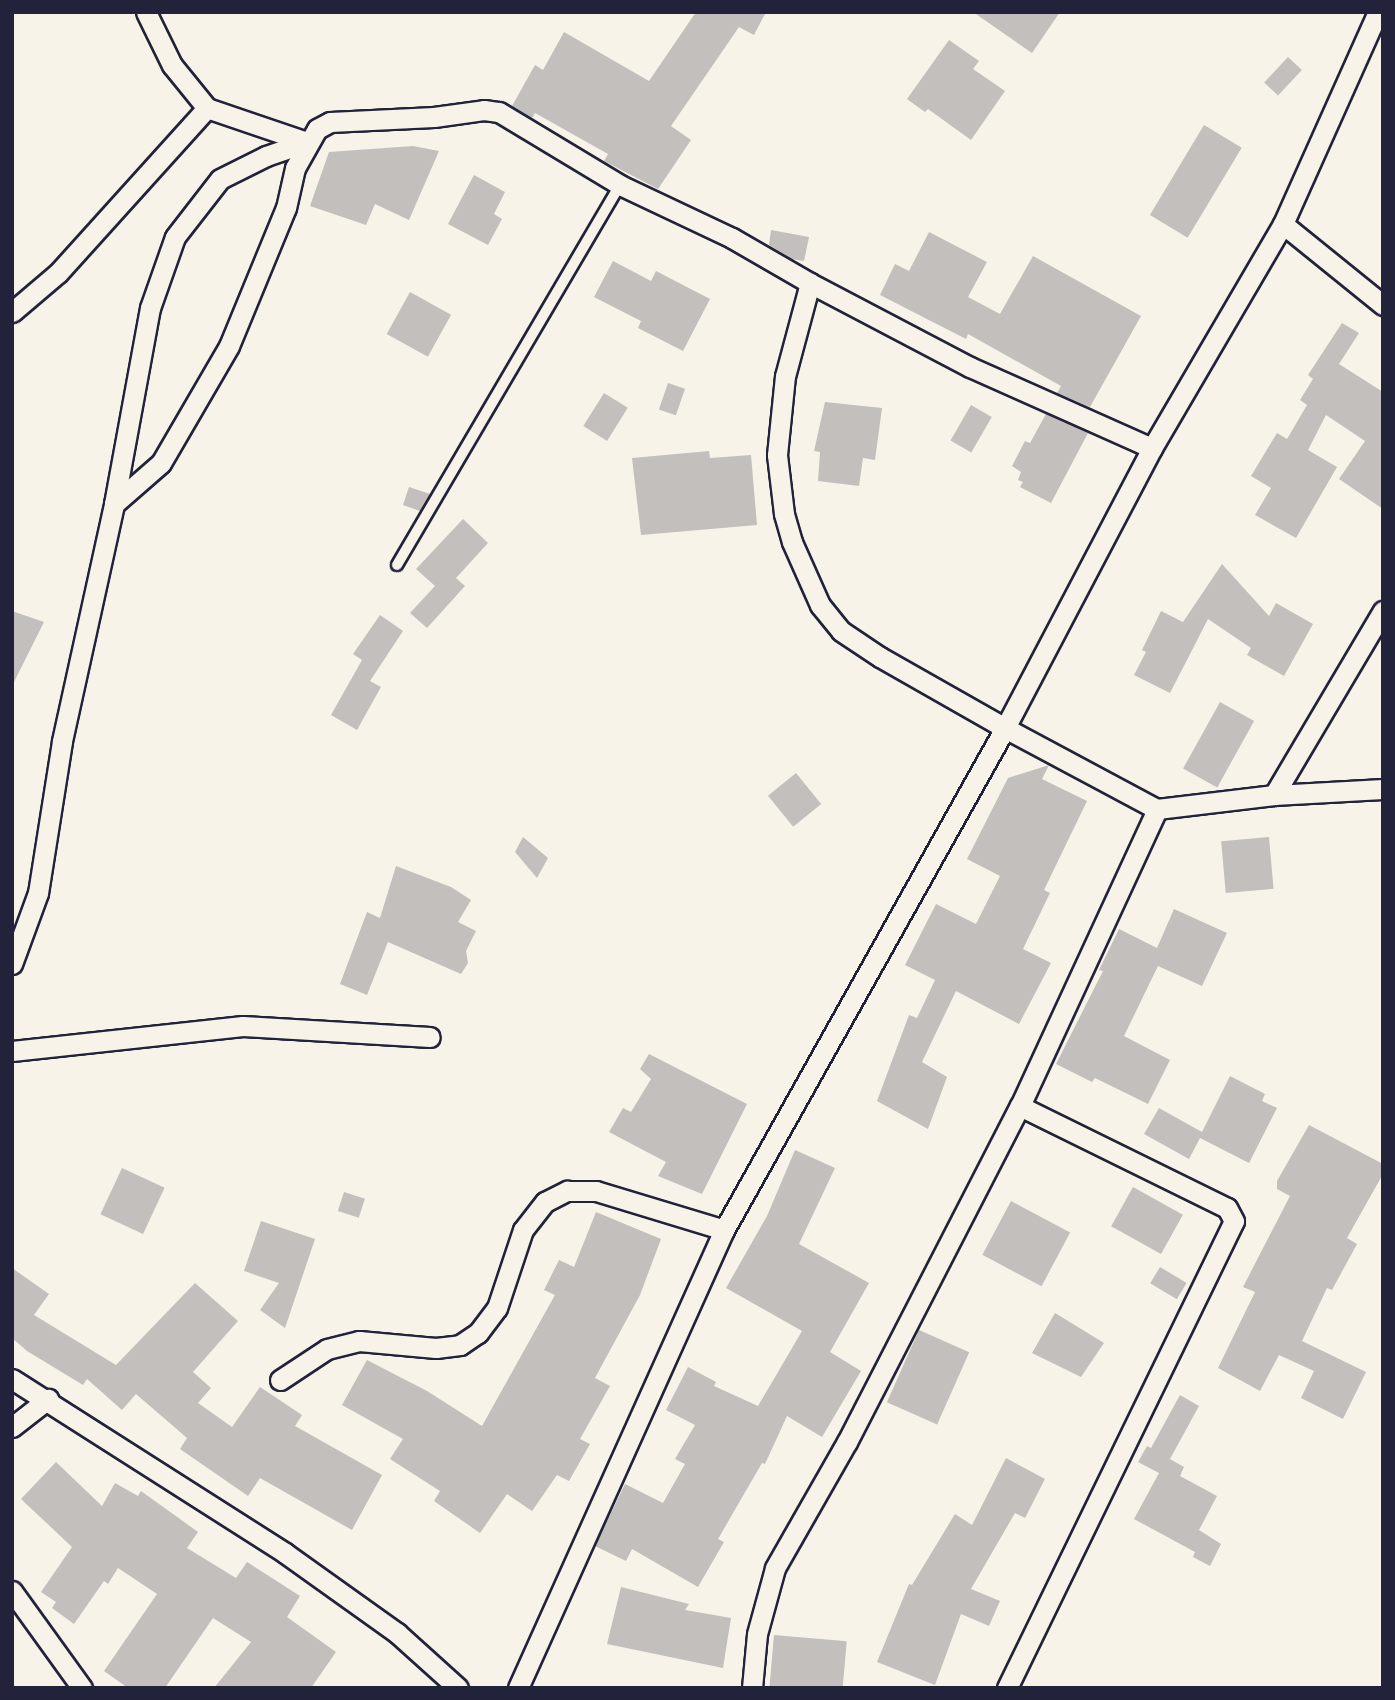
<!DOCTYPE html>
<style>
body{margin:0}
#map{position:relative;width:1395px;height:1700px;overflow:hidden;background:#f7f3e8;font-family:Caveat,sans-serif}
div>[style]{position:absolute}
.building>*{inset:0;background:#c2bfbd;transform-origin:0 0}
.roads{filter:drop-shadow(2px 0 #22223b) drop-shadow(-2px 0 #22223b) drop-shadow(0 2px #22223b) drop-shadow(0 -2px #22223b)}
.lane>*{height:10px;margin:-5px;padding:0 5px;transform-origin:5px;border-radius:5px;background:#f7f3e8}
.street>*{height:19px;margin:-9.5px;padding:0 9.5px;transform-origin:9.5px;border-radius:9.5px;background:#f7f3e8}
span{translate:-50% -50%;white-space:nowrap;text-align:center;line-height:1.15;-webkit-text-stroke:5px #f7f3e8;paint-order:stroke}
.frame{position:absolute;inset:0;border:14px solid #22223b;pointer-events:none}
</style>
<div id="map">
<div class="building">
<i style="clip-path:polygon(696px 12px,766px 12px,754px 35px,739px 27px,671px 126px,691px 140px,658px 189px,604px 161px,608px 154px,535px 113px,532px 118px,512px 106px,535px 65px,543px 70px,564px 32px,649px 81px)"></i>
<i style="clip-path:polygon(973px 12px,1060px 12px,1032px 53px)"></i>
<i style="clip-path:polygon(949px 40px,979px 61px,973px 69px,1005px 91px,971px 140px,928px 109px,925px 112px,907px 99px)"></i>
<i style="left:1288px;top:57px;width:19px;height:35px;rotate:43deg"></i>
<i style="left:1204px;top:125px;width:44px;height:105px;rotate:31deg"></i>
<i style="clip-path:polygon(413px 146px,439px 151px,409px 220px,375px 204px,366px 225px,310px 206px,329px 152px)"></i>
<i style="clip-path:polygon(474px 175px,505px 192px,494px 214px,502px 219px,488px 245px,448px 224px)"></i>
<i style="clip-path:polygon(771px 230px,809px 237px,804px 261px,792px 259px,769px 245px)"></i>
<i style="clip-path:polygon(929px 232px,987px 262px,968px 297px,1000px 314px,1033px 256px,1141px 316px,1090px 407px,1057px 393px,1061px 386px,968px 334px,966px 339px,880px 295px,895px 264px,909px 271px)"></i>
<i style="clip-path:polygon(613px 261px,651px 281px,656px 271px,710px 299px,683px 351px,638px 328px,641px 321px,594px 297px)"></i>
<i style="left:410px;top:292px;width:47px;height:48px;rotate:29deg"></i>
<i style="clip-path:polygon(1342px 323px,1359px 333px,1339px 364px,1383px 392px,1383px 509px,1339px 479px,1365px 441px,1326px 415px,1308px 450px,1337px 467px,1296px 538px,1255px 515px,1271px 488px,1251px 476px,1277px 433px,1287px 439px,1307px 405px,1300px 400px,1313px 379px,1308px 375px)"></i>
<i style="left:668px;top:383px;width:18px;height:28px;rotate:19deg"></i>
<i style="left:604px;top:393px;width:28px;height:39px;rotate:32deg"></i>
<i style="clip-path:polygon(825px 402px,882px 408px,875px 460px,863px 458px,859px 486px,818px 481px,820px 452px,814px 451px)"></i>
<i style="left:971px;top:405px;width:24px;height:41px;rotate:30deg"></i>
<i style="clip-path:polygon(1046px 414px,1088px 433px,1051px 503px,1020px 487px,1023px 482px,1018px 480px,1021px 472px,1012px 466px,1025px 441px,1030px 443px)"></i>
<i style="clip-path:polygon(709px 451px,710px 458px,751px 455px,757px 525px,641px 535px,632px 458px)"></i>
<i style="clip-path:polygon(409px 487px,430px 494px,420px 511px,403px 505px)"></i>
<i style="clip-path:polygon(463px 519px,488px 543px,456px 578px,465px 586px,427px 628px,410px 613px,435px 586px,416px 569px)"></i>
<i style="clip-path:polygon(1222px 564px,1269px 616px,1276px 603px,1313px 624px,1284px 676px,1247px 655px,1251px 648px,1208px 619px,1170px 693px,1134px 675px,1146px 652px,1142px 650px,1161px 611px,1183px 622px)"></i>
<i style="clip-path:polygon(12px 611px,44px 622px,12px 686px)"></i>
<i style="clip-path:polygon(380px 615px,403px 631px,370px 681px,381px 687px,357px 730px,331px 715px,362px 660px,353px 654px)"></i>
<i style="left:1220px;top:702px;width:39px;height:76px;rotate:29deg"></i>
<i style="clip-path:polygon(1049px 765px,1042px 779px,1087px 801px,1044px 890px,1050px 893px,1023px 949px,1051px 963px,1019px 1024px,956px 991px,922px 1062px,947px 1077px,928px 1129px,877px 1101px,909px 1015px,917px 1018px,935px 980px,905px 965px,936px 904px,976px 924px,1000px 876px,967px 859px,1008px 778px)"></i>
<i style="left:796px;top:773px;width:40px;height:36px;rotate:51deg"></i>
<i style="clip-path:polygon(523px 837px,548px 858px,537px 878px,515px 852px)"></i>
<i style="left:1269px;top:837px;width:52px;height:48px;rotate:85deg"></i>
<i style="clip-path:polygon(396px 866px,451px 887px,471px 900px,458px 922px,476px 931px,466px 951px,468px 963px,461px 974px,388px 942px,367px 995px,340px 984px,367px 912px,380px 918px)"></i>
<i style="clip-path:polygon(1174px 909px,1227px 933px,1202px 986px,1158px 966px,1124px 1036px,1170px 1060px,1148px 1104px,1095px 1078px,1092px 1082px,1056px 1064px,1103px 971px,1099px 970px,1119px 929px,1157px 948px)"></i>
<i style="clip-path:polygon(649px 1054px,747px 1104px,702px 1194px,658px 1176px,666px 1162px,609px 1132px,623px 1108px,631px 1112px,651px 1079px,640px 1069px)"></i>
<i style="clip-path:polygon(1230px 1076px,1265px 1094px,1262px 1101px,1277px 1108px,1249px 1163px,1200px 1138px,1189px 1159px,1144px 1134px,1159px 1108px,1202px 1132px)"></i>
<i style="clip-path:polygon(1309px 1125px,1383px 1164px,1383px 1174px,1347px 1238px,1357px 1244px,1332px 1290px,1327px 1288px,1302px 1341px,1366px 1372px,1343px 1419px,1301px 1398px,1314px 1371px,1279px 1355px,1260px 1391px,1218px 1368px,1255px 1292px,1243px 1287px,1290px 1196px,1277px 1189px,1277px 1181px)"></i>
<i style="clip-path:polygon(795px 1150px,835px 1168px,799px 1244px,869px 1283px,830px 1352px,861px 1371px,822px 1437px,787px 1416px,765px 1464px,762px 1463px,718px 1539px,724px 1542px,698px 1587px,632px 1549px,626px 1561px,595px 1546px,625px 1484px,663px 1503px,685px 1464px,675px 1459px,695px 1425px,666px 1410px,688px 1367px,716px 1382px,714px 1386px,758px 1406px,802px 1331px,726px 1288px,767px 1216px)"></i>
<i style="left:122px;top:1168px;width:47px;height:51px;rotate:25deg"></i>
<i style="left:1133px;top:1187px;width:57px;height:45px;rotate:29deg"></i>
<i style="left:344px;top:1192px;width:22px;height:20px;rotate:18deg"></i>
<i style="left:1011px;top:1201px;width:67px;height:61px;rotate:28deg"></i>
<i style="clip-path:polygon(596px 1212px,661px 1239px,640px 1295px,595px 1378px,610px 1386px,580px 1439px,590px 1444px,569px 1481px,557px 1475px,532px 1511px,507px 1494px,480px 1533px,434px 1501px,440px 1491px,390px 1459px,403px 1439px,342px 1405px,367px 1360px,427px 1391px,482px 1426px,555px 1295px,544px 1290px,559px 1260px,574px 1267px)"></i>
<i style="clip-path:polygon(261px 1221px,315px 1239px,285px 1328px,260px 1310px,279px 1283px,244px 1271px)"></i>
<i style="left:1160px;top:1267px;width:31px;height:19px;rotate:31deg"></i>
<i style="clip-path:polygon(12px 1268px,49px 1294px,34px 1315px,116px 1365px,195px 1283px,238px 1321px,193px 1372px,211px 1388px,198px 1403px,232px 1427px,260px 1387px,302px 1415px,295px 1426px,382px 1475px,352px 1530px,260px 1478px,248px 1496px,180px 1449px,187px 1438px,136px 1394px,122px 1410px,87px 1379px,83px 1385px,27px 1351px,12px 1338px)"></i>
<i style="clip-path:polygon(1055px 1313px,1104px 1343px,1081px 1377px,1032px 1353px)"></i>
<i style="left:919px;top:1330px;width:55px;height:79px;rotate:24deg"></i>
<i style="clip-path:polygon(1180px 1395px,1199px 1406px,1170px 1459px,1184px 1467px,1180px 1476px,1217px 1496px,1199px 1530px,1221px 1544px,1210px 1566px,1193px 1557px,1195px 1552px,1134px 1519px,1159px 1473px,1138px 1462px,1147px 1446px,1151px 1448px)"></i>
<i style="clip-path:polygon(1006px 1458px,1045px 1479px,1025px 1518px,1015px 1513px,971px 1589px,1000px 1601px,989px 1626px,961px 1614px,935px 1685px,877px 1662px,909px 1584px,912px 1585px,955px 1514px,972px 1525px)"></i>
<i style="clip-path:polygon(56px 1462px,102px 1506px,115px 1483px,138px 1496px,141px 1491px,198px 1532px,187px 1548px,236px 1578px,247px 1562px,300px 1596px,287px 1617px,336px 1652px,311px 1688px,214px 1688px,251px 1642px,213px 1618px,165px 1688px,128px 1688px,104px 1671px,157px 1594px,118px 1568px,108px 1584px,104px 1581px,74px 1624px,52px 1608px,56px 1602px,41px 1592px,72px 1547px,21px 1499px)"></i>
<i style="clip-path:polygon(621px 1587px,689px 1604px,685px 1610px,731px 1618px,723px 1668px,607px 1644px)"></i>
<i style="left:774px;top:1635px;width:73px;height:53px;rotate:5deg"></i>
</div>
<div class="roads">
<div class="lane">
<i style="left:397px;top:565px;width:441px;rotate:-59.6deg"></i>
</div>
<div class="street">
<i style="left:146px;top:12px;width:59px;rotate:63.9deg"></i>
<i style="left:172px;top:65px;width:55px;rotate:50.9deg"></i>
<i style="left:207px;top:108px;width:106px;rotate:18.8deg"></i>
<i style="left:1283px;top:224px;width:129px;rotate:39deg"></i>
<i style="left:810px;top:283px;width:96px;rotate:105deg"></i>
<i style="left:785px;top:376px;width:79px;rotate:95.8deg"></i>
<i style="left:777px;top:455px;width:59px;rotate:83.2deg"></i>
<i style="left:784px;top:514px;width:29px;rotate:74deg"></i>
<i style="left:792px;top:542px;width:69px;rotate:66deg"></i>
<i style="left:820px;top:605px;width:33px;rotate:51deg"></i>
<i style="left:841px;top:631px;width:47px;rotate:33.7deg"></i>
<i style="left:880px;top:657px;width:144px;rotate:29.6deg"></i>
<i style="left:1005px;top:728px;width:172px;rotate:28.1deg"></i>
<i style="left:1157px;top:809px;width:118px;rotate:-6.8deg"></i>
<i style="left:1274px;top:795px;width:109px;rotate:-3.2deg"></i>
<i style="left:12px;top:312px;width:60px;rotate:-40.3deg"></i>
<i style="left:58px;top:273px;width:222px;rotate:-47.9deg"></i>
<i style="left:114px;top:504px;width:199px;rotate:-79.6deg"></i>
<i style="left:150px;top:308px;width:75px;rotate:-70.6deg"></i>
<i style="left:175px;top:237px;width:73px;rotate:-52.2deg"></i>
<i style="left:220px;top:179px;width:51px;rotate:-26.6deg"></i>
<i style="left:266px;top:156px;width:43px;rotate:-18.9deg"></i>
<i style="left:1274px;top:795px;width:214px;rotate:-59.4deg"></i>
<i style="left:12px;top:964px;width:76px;rotate:-69.9deg"></i>
<i style="left:38px;top:893px;width:154px;rotate:-81deg"></i>
<i style="left:62px;top:741px;width:243px;rotate:-77.6deg"></i>
<i style="left:114px;top:504px;width:62px;rotate:-41.1deg"></i>
<i style="left:161px;top:463px;width:135px;rotate:-59.8deg"></i>
<i style="left:229px;top:346px;width:149px;rotate:-67.6deg"></i>
<i style="left:286px;top:208px;width:41px;rotate:-77.3deg"></i>
<i style="left:295px;top:168px;width:45px;rotate:-60.6deg"></i>
<i style="left:317px;top:129px;width:15px;rotate:-28deg"></i>
<i style="left:330px;top:122px;width:104px;rotate:-2.8deg"></i>
<i style="left:434px;top:117px;width:50px;rotate:-8deg"></i>
<i style="left:484px;top:110px;width:15px;rotate:8deg"></i>
<i style="left:499px;top:112px;width:141px;rotate:31.1deg"></i>
<i style="left:620px;top:185px;width:124px;rotate:25.3deg"></i>
<i style="left:732px;top:238px;width:90px;rotate:30deg"></i>
<i style="left:810px;top:283px;width:181px;rotate:27.7deg"></i>
<i style="left:970px;top:367px;width:199px;rotate:24deg"></i>
<i style="left:12px;top:1051px;width:232px;rotate:-6.2deg"></i>
<i style="left:243px;top:1026px;width:187px;rotate:3.4deg"></i>
<i style="left:12px;top:1379px;width:324px;rotate:32.5deg"></i>
<i style="left:285px;top:1553px;width:138px;rotate:35.5deg"></i>
<i style="left:397px;top:1633px;width:82px;rotate:42deg"></i>
<i style="left:280px;top:1380px;width:56px;rotate:-33.4deg"></i>
<i style="left:327px;top:1349px;width:33px;rotate:-14deg"></i>
<i style="left:359px;top:1341px;width:77px;rotate:5.2deg"></i>
<i style="left:436px;top:1348px;width:24px;rotate:-7deg"></i>
<i style="left:460px;top:1345px;width:22px;rotate:-34deg"></i>
<i style="left:478px;top:1333px;width:31px;rotate:-53deg"></i>
<i style="left:497px;top:1308px;width:82px;rotate:-71.6deg"></i>
<i style="left:523px;top:1230px;width:36px;rotate:-52deg"></i>
<i style="left:545px;top:1202px;width:25px;rotate:-27deg"></i>
<i style="left:567px;top:1191px;width:29px"></i>
<i style="left:596px;top:1191px;width:134px;rotate:16.9deg"></i>
<i style="left:12px;top:1427px;width:46px;rotate:-37.9deg"></i>
<i style="left:12px;top:1591px;width:120px;rotate:54.2deg"></i>
<i style="left:518px;top:1688px;width:502px;rotate:-65.78deg"></i>
<i style="left:724px;top:1230px;width:575px;rotate:-60.76deg"></i>
<i style="left:1005px;top:728px;width:316px;rotate:-62.3deg"></i>
<i style="left:1152px;top:448px;width:259px;rotate:-59.7deg"></i>
<i style="left:1283px;top:224px;width:232px;rotate:-65.9deg"></i>
<i style="left:752px;top:1688px;width:54px;rotate:-84.7deg"></i>
<i style="left:757px;top:1634px;width:68px;rotate:-74.7deg"></i>
<i style="left:775px;top:1568px;width:145px;rotate:-60.3deg"></i>
<i style="left:847px;top:1442px;width:378px;rotate:-62.8deg"></i>
<i style="left:1020px;top:1106px;width:327px;rotate:-65.2deg"></i>
<i style="left:1007px;top:1688px;width:519px;rotate:-64.08deg"></i>
<i style="left:1234px;top:1221px;width:15px;rotate:-118deg"></i>
<i style="left:1227px;top:1208px;width:231px;rotate:-153.8deg"></i>
</div>
</div>
<div class="frame"></div>
</div>
